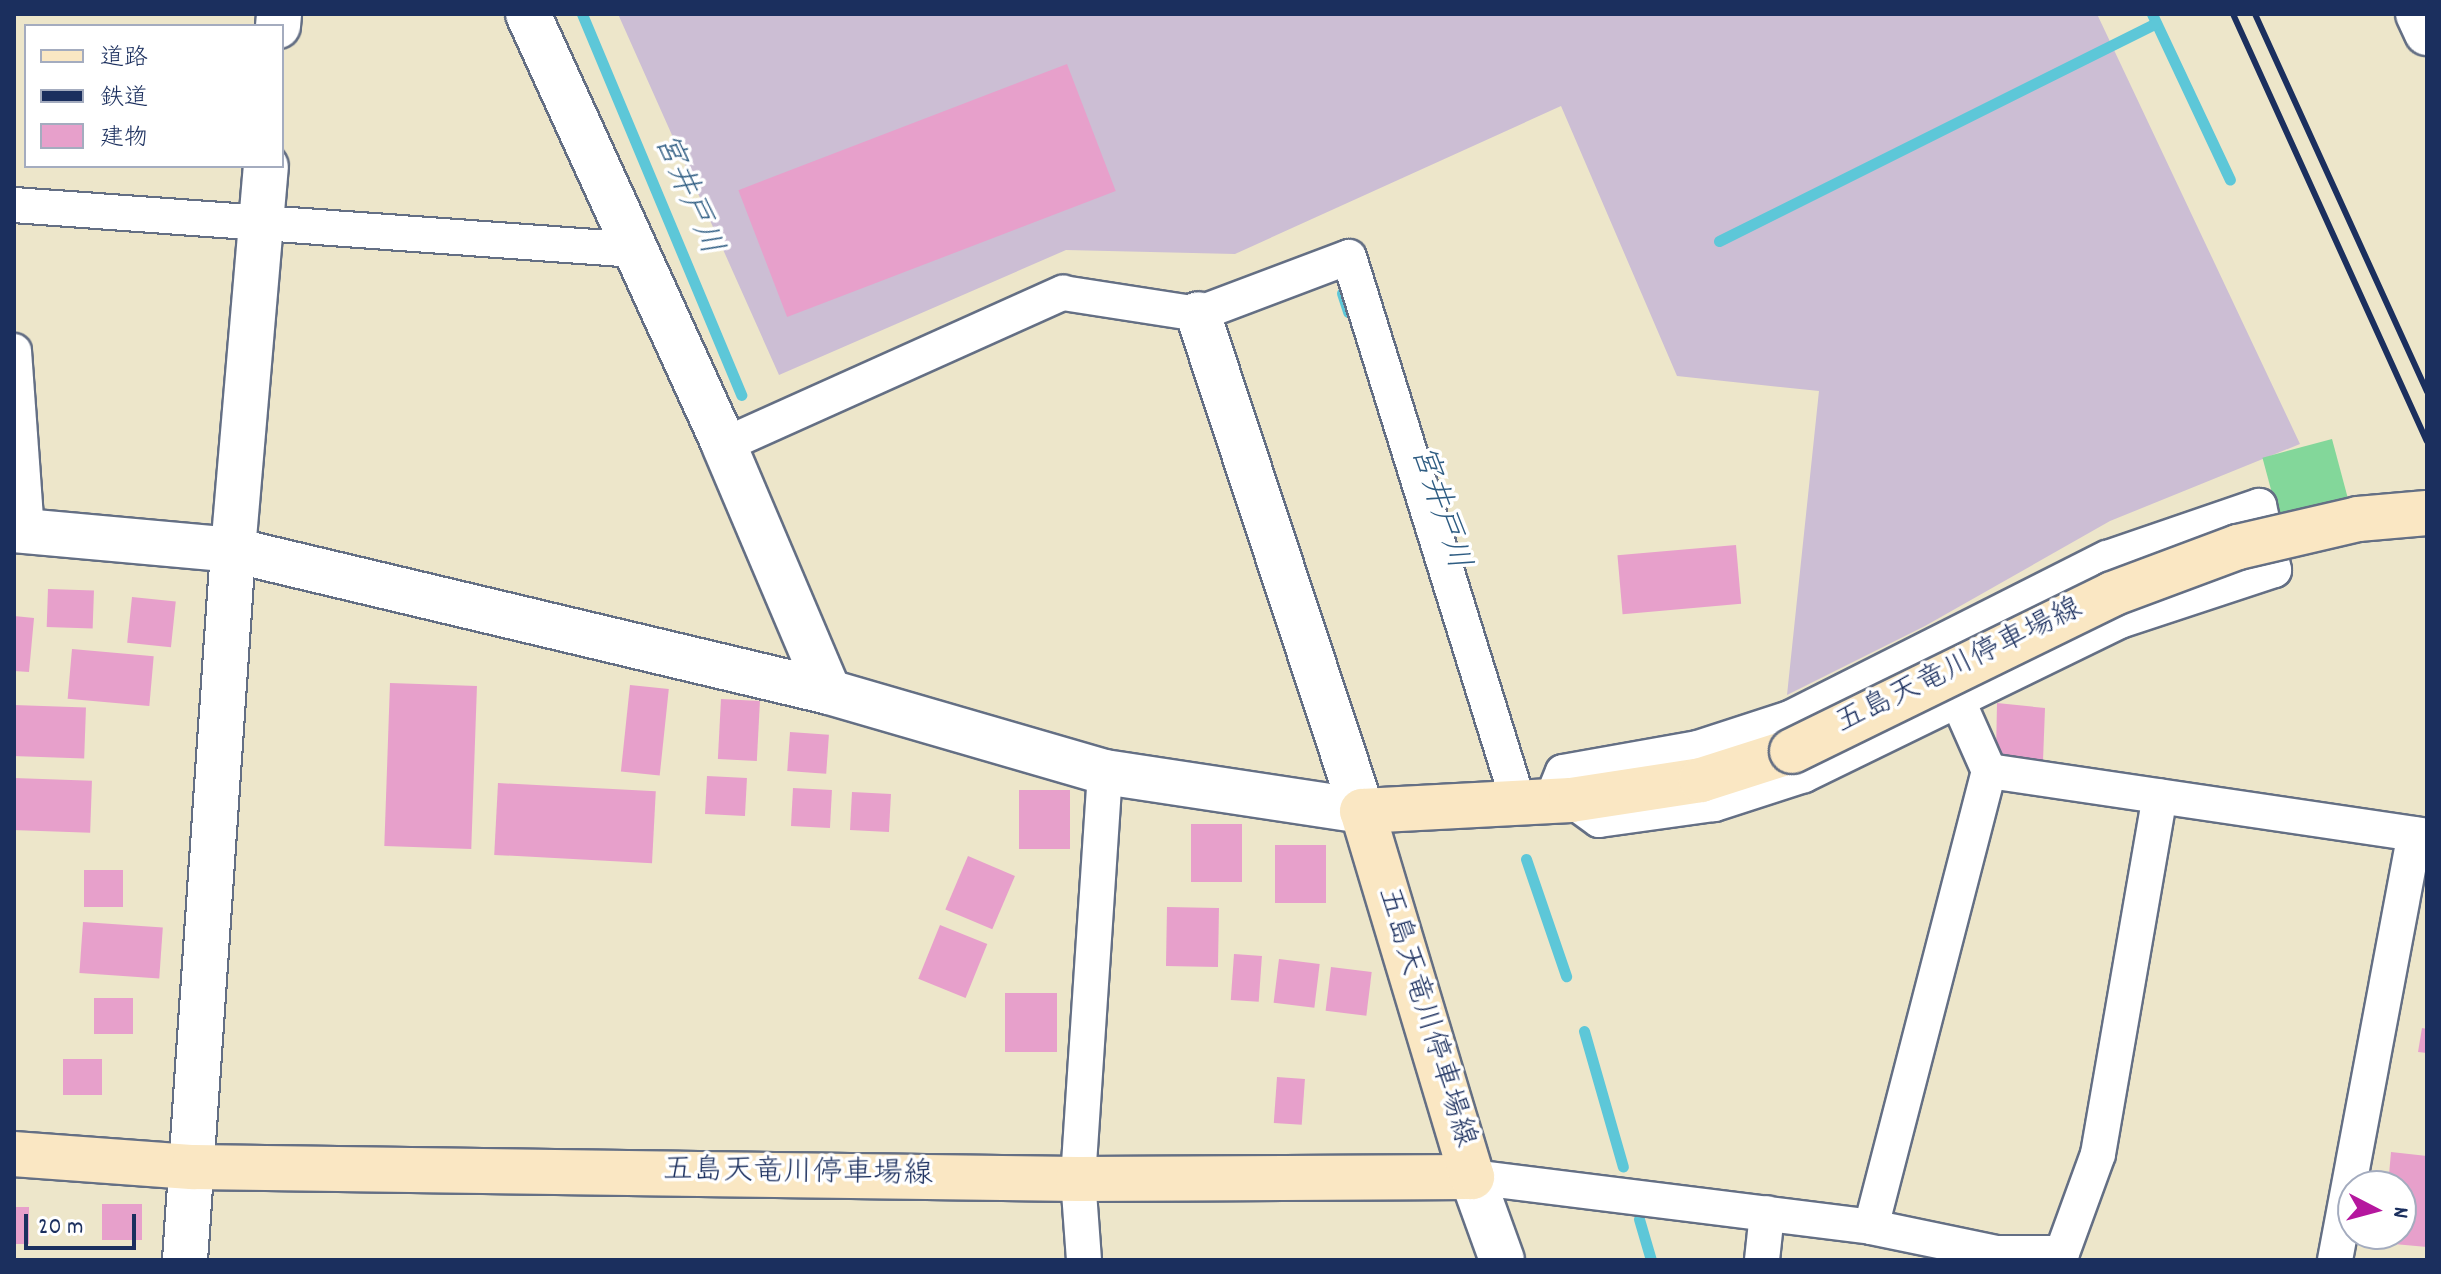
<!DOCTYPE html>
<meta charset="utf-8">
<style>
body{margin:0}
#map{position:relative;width:2441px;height:1274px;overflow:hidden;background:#ede6ca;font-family:Dekko,"Klee One",sans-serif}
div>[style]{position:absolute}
.industrial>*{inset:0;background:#ccbed4}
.green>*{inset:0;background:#83d79a;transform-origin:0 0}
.stream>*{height:11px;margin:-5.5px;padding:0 5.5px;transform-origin:5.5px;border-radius:5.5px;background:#5dc7d8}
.building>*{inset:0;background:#e7a0cb;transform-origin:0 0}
.roads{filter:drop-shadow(2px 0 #646f84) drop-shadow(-2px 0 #646f84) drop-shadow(0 2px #646f84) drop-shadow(0 -2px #646f84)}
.minor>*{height:34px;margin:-17px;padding:0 17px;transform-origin:17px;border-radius:17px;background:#fff}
.tertiary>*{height:44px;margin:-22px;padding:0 22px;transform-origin:22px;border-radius:22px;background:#fff}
.secondary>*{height:44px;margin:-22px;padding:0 22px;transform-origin:22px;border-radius:22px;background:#fae7c3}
.rail>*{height:6px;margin:-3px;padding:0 3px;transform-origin:3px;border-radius:3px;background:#1b2f5e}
.bridges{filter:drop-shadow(2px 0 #646f84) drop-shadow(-2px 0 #646f84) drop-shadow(0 2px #646f84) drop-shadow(0 -2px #646f84)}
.secondary-bridge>*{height:44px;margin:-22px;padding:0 22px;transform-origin:22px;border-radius:22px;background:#fae7c3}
span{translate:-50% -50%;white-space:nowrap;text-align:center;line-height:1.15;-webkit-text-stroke:7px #fff;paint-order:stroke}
.street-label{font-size:30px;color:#1b2f5e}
.water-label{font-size:32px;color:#2f5d83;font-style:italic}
.frame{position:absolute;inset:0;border:16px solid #1b2f5e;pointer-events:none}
.legend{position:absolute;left:24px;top:24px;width:260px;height:144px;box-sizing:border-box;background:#fff;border:2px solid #a4acbf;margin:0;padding:10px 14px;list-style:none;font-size:24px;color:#1b2f5e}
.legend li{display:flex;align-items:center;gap:16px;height:40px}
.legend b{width:40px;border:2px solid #a4acbf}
.north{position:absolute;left:2337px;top:1170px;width:80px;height:80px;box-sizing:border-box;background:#fff;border:2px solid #a4acbf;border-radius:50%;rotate:96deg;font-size:22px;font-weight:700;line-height:32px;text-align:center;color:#1b2f5e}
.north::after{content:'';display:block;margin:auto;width:28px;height:36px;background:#b5179e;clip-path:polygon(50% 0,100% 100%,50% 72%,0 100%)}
.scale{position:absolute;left:24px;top:1214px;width:112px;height:36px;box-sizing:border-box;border:4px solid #1b2f5e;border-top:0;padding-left:10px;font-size:24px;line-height:28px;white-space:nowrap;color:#1b2f5e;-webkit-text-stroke:6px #fff;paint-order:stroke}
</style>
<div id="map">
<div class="industrial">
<i style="clip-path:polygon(618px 14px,2097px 14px,2300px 444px,2110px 521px,1925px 626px,1787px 695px,1819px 391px,1677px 376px,1561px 106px,1235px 254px,1066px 250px,779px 375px)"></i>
</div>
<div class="green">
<i style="left:2332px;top:439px;width:79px;height:72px;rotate:75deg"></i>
</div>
<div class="stream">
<i style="left:582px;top:14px;width:413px;rotate:67.3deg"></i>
<i style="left:2152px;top:14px;width:183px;rotate:64.8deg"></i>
<i style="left:1719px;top:241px;width:488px;rotate:-26.5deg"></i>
<i style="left:1342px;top:293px;width:20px;rotate:72deg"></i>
<i style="left:1526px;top:859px;width:124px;rotate:71.1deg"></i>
<i style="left:1584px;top:1031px;width:141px;rotate:74deg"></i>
<i style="left:1639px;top:1219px;width:43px;rotate:73.7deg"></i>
</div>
<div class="building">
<i style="left:1067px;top:64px;width:136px;height:352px;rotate:69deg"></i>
<i style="left:1736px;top:545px;width:59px;height:119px;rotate:85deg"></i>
<i style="left:48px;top:589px;width:46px;height:38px;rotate:2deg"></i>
<i style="left:132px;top:597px;width:44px;height:46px;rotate:6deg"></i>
<i style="clip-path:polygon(14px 616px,34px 618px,29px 672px,14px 671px)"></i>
<i style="left:72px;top:649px;width:82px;height:50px;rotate:5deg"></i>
<i style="left:390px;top:683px;width:87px;height:163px;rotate:2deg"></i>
<i style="left:630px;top:685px;width:39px;height:87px;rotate:6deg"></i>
<i style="left:721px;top:699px;width:39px;height:60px;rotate:3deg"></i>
<i style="clip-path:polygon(1997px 703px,2045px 708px,2043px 761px,1996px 755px)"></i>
<i style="left:14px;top:705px;width:72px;height:51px;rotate:2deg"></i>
<i style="left:790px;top:732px;width:39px;height:39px;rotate:4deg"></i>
<i style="left:707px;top:776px;width:40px;height:38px;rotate:3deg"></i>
<i style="left:14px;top:778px;width:78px;height:52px;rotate:2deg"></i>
<i style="left:498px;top:783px;width:158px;height:72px;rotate:3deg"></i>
<i style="left:793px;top:788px;width:39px;height:38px;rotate:3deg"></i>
<i style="left:1019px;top:790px;width:51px;height:59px"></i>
<i style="left:852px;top:792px;width:39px;height:38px;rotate:3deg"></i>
<i style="left:1191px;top:824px;width:51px;height:58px"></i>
<i style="left:1275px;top:845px;width:51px;height:58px"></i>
<i style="left:968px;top:856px;width:51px;height:58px;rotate:23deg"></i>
<i style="left:123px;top:870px;width:37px;height:39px;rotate:90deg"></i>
<i style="left:1167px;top:907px;width:52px;height:59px;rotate:1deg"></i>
<i style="left:83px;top:922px;width:80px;height:51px;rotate:4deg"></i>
<i style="left:940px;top:925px;width:51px;height:58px;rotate:22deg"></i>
<i style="left:1234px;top:954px;width:28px;height:46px;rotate:4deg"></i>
<i style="left:1279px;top:959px;width:41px;height:44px;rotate:7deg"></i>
<i style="left:1331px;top:967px;width:41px;height:44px;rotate:7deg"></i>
<i style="left:1005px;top:993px;width:52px;height:59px"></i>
<i style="left:94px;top:998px;width:39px;height:36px"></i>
<i style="clip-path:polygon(2422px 1028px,2427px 1029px,2427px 1053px,2418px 1052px)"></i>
<i style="left:63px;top:1059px;width:39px;height:36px"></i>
<i style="left:1277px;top:1077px;width:28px;height:46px;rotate:4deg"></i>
<i style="clip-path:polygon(2391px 1152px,2427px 1156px,2427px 1247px,2383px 1243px,2383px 1234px,2401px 1234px,2401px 1186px,2388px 1186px)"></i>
<i style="left:102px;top:1204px;width:40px;height:36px"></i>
<i style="left:14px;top:1207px;width:15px;height:37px"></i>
</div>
<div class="roads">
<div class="minor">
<i style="left:14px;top:205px;width:623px;rotate:4.14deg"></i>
<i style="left:14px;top:351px;width:180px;rotate:85.9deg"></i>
<i style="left:724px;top:445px;width:372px;rotate:-24.2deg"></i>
<i style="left:1063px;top:293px;width:137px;rotate:8.8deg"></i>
<i style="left:1198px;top:314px;width:161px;rotate:-20.7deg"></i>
<i style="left:1349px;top:257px;width:573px;rotate:72.74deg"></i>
<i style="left:1989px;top:771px;width:443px;rotate:8.4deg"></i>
<i style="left:1551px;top:801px;width:31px;rotate:-68deg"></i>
<i style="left:1563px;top:772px;width:137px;rotate:-10.1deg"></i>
<i style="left:1698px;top:748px;width:97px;rotate:-18.1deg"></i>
<i style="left:1790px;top:718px;width:355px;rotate:-26.8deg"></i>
<i style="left:2107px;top:558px;width:161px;rotate:-18.9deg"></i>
<i style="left:2259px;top:506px;width:66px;rotate:76.8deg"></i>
<i style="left:2274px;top:570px;width:162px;rotate:161.7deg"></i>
<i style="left:2120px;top:621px;width:352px;rotate:154deg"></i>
<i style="left:1804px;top:775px;width:95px;rotate:162.1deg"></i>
<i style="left:1714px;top:804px;width:116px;rotate:172.1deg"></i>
<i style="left:1599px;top:820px;width:34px;rotate:-144deg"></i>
<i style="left:1472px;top:1177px;width:402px;rotate:7.1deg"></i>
<i style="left:1871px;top:1227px;width:129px;rotate:11.7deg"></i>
<i style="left:1997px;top:1253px;width:7px;rotate:106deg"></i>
<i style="left:1871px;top:1227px;width:471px;rotate:-75.5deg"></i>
<i style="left:1989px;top:771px;width:77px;rotate:-113.9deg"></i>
<i style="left:1997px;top:1253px;width:65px"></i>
<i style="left:2062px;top:1253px;width:105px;rotate:-70deg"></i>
<i style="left:2098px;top:1154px;width:363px;rotate:-80.2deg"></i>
<i style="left:1084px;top:1260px;width:81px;rotate:-94.2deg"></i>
<i style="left:1078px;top:1179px;width:408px;rotate:-86.2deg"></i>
<i style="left:1762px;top:1260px;width:47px;rotate:-83.9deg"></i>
<i style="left:2335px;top:1260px;width:433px;rotate:-79.4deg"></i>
</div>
<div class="tertiary">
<i style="left:528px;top:14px;width:473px;rotate:65.5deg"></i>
<i style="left:724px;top:445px;width:268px;rotate:67deg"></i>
<i style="left:2418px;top:14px;width:21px;rotate:65deg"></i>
<i style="left:278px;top:26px;width:12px;rotate:-85deg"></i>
<i style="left:14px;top:530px;width:220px;rotate:5.2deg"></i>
<i style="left:233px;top:550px;width:613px;rotate:13.4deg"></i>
<i style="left:829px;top:692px;width:287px;rotate:16.2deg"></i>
<i style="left:1105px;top:772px;width:260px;rotate:8.6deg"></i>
<i style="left:1362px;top:811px;width:523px;rotate:-108.26deg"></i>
<i style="left:1472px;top:1177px;width:88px;rotate:70.1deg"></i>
<i style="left:185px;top:1260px;width:712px;rotate:-86.13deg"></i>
<i style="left:233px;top:550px;width:385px;rotate:-85.1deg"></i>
</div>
<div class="secondary">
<i style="left:14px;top:1154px;width:179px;rotate:4.2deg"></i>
<i style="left:193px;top:1167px;width:885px;rotate:0.78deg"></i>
<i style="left:1078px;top:1179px;width:394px;rotate:-0.3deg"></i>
<i style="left:1472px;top:1177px;width:382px;rotate:-106.7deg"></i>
<i style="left:1362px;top:811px;width:209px;rotate:-3deg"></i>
<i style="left:1571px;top:800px;width:132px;rotate:-8.7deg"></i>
<i style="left:1701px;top:780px;width:96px;rotate:-17.7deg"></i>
</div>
</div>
<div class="rail">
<i style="left:2233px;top:14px;width:469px;rotate:65.6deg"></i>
<i style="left:2255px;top:14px;width:415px;rotate:65.5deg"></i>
</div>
<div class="bridges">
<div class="secondary-bridge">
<i style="left:1792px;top:751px;width:356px;rotate:-26.1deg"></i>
<i style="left:2112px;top:594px;width:134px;rotate:-20.5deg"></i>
<i style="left:2238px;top:547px;width:123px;rotate:-13.1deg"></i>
<i style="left:2358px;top:519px;width:69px;rotate:-5deg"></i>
</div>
</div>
<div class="street-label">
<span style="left:1960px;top:668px;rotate:-26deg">五島天竜川停車場線</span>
<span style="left:1424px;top:1018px;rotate:73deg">五島天竜川停車場線</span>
<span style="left:798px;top:1175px;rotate:1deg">五島天竜川停車場線</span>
</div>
<div class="water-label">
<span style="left:686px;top:195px;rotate:67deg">宮井戸川</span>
<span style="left:1438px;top:508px;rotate:72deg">宮井戸川</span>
</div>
<div class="frame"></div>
<ul class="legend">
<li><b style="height:10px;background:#fae7c3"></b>道路</li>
<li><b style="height:10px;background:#1b2f5e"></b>鉄道</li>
<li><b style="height:22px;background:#e7a0cb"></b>建物</li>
</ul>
<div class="north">N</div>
<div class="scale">20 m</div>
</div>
